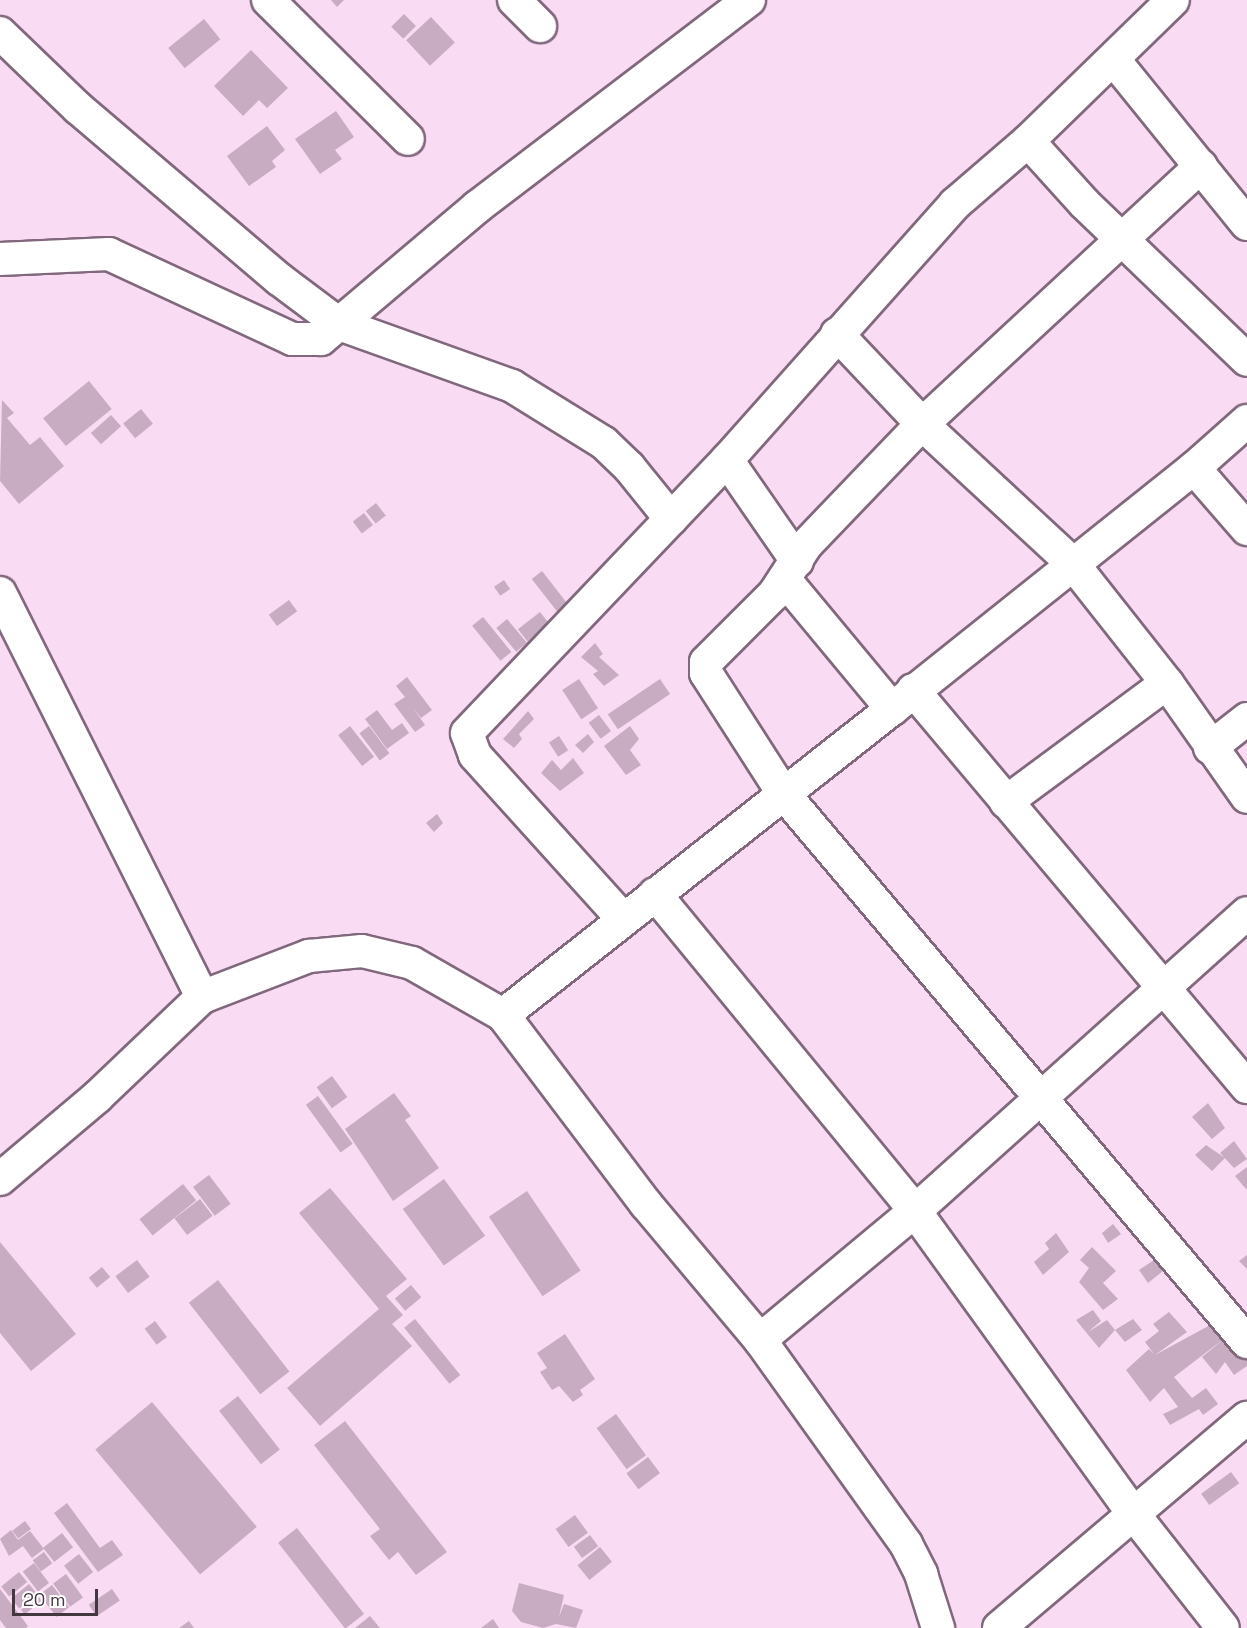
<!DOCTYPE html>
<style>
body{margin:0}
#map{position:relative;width:1247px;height:1628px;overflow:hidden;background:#f9dcf3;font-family:"Space Grotesk",sans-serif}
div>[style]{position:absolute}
.building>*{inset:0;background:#c8adc2;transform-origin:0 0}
.roads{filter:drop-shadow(2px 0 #81687c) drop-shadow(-2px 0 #81687c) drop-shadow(0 2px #81687c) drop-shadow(0 -2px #81687c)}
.minor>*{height:32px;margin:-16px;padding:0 16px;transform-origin:16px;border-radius:16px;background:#fff}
span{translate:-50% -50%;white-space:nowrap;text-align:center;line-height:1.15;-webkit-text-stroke:5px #fff;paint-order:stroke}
.scale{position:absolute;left:12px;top:1589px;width:86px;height:27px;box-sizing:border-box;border:3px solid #433740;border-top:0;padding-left:8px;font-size:18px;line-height:21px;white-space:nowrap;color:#433740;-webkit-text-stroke:4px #fff;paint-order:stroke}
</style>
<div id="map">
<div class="building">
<i style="clip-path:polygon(331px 0,344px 0,337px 7px)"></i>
<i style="left:404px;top:14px;width:17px;height:18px;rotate:45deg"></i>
<i style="left:431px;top:17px;width:35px;height:34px;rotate:47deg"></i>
<i style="left:204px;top:19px;width:26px;height:46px;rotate:51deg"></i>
<i style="clip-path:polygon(251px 50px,288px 88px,267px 108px,259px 100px,243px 116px,214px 86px)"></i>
<i style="clip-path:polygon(336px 111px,354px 137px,335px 150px,342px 159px,320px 174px,295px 139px)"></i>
<i style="clip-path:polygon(267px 126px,285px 150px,272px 161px,276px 167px,249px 186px,227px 156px)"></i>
<i style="left:89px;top:381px;width:36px;height:59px;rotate:51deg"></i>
<i style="clip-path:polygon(2px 400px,14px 413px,7px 418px,30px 445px,40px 437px,64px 466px,19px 504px,0 481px)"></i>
<i style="left:141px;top:409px;width:19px;height:23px;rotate:51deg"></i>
<i style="left:111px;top:415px;width:15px;height:27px;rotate:48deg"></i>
<i style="left:376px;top:503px;width:16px;height:13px;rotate:52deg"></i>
<i style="left:364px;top:513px;width:15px;height:14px;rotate:53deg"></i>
<i style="left:542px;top:571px;width:44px;height:13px;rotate:52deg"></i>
<i style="left:504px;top:580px;width:11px;height:12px;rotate:56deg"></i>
<i style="left:289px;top:600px;width:14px;height:25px;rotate:54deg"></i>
<i style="left:540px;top:612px;width:16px;height:28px;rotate:52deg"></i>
<i style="left:483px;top:617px;width:45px;height:14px;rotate:51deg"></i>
<i style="left:507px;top:619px;width:31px;height:14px;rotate:50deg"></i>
<i style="clip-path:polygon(595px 643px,603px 654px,599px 657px,619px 675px,604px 686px,593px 674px,598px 671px,581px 657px)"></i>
<i style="clip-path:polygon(407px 677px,432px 710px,421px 718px,413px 708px,425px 725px,415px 732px,394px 704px,405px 697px,396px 686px)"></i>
<i style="left:579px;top:679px;width:35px;height:20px;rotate:57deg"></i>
<i style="left:660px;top:679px;width:18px;height:63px;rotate:56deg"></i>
<i style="clip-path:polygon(377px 710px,392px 730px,402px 723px,409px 733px,387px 749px,365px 719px)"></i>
<i style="clip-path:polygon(528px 711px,534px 719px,519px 734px,522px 739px,514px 748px,503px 739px)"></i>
<i style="left:599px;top:715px;width:20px;height:13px;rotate:53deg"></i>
<i style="left:350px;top:726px;width:39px;height:15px;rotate:52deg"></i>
<i style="left:369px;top:726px;width:34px;height:12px;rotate:53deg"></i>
<i style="clip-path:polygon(630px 726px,639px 739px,630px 750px,641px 765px,626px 775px,604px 746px)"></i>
<i style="clip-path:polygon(588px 734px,594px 742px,583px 753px,575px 745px)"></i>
<i style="left:559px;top:736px;width:17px;height:12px;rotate:57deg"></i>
<i style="clip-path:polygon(573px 758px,584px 773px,560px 791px,541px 773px,552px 760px,561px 770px)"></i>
<i style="clip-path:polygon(437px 814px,443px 823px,434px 832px,426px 823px)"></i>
<i style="left:332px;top:1076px;width:26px;height:19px;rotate:54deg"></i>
<i style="clip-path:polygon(394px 1093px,411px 1116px,405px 1120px,439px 1168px,393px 1201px,345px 1129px)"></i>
<i style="left:318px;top:1096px;width:59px;height:15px;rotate:54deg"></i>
<i style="clip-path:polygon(1208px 1103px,1225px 1128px,1212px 1139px,1192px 1117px)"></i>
<i style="clip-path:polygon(1234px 1141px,1247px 1159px,1234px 1168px,1220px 1153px)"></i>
<i style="clip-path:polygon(1206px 1145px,1225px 1158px,1212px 1171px,1195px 1155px)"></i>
<i style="clip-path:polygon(1247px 1167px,1247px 1188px,1246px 1189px,1235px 1176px)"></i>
<i style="left:209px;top:1175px;width:36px;height:20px;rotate:53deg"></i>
<i style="left:444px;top:1179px;width:70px;height:51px;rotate:54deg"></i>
<i style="left:183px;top:1184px;width:21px;height:56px;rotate:51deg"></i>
<i style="clip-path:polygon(330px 1188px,407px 1279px,386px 1296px,403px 1315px,392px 1324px,412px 1346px,320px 1426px,287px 1388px,379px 1309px,299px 1213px)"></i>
<i style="left:527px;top:1191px;width:96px;height:46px;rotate:56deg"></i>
<i style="left:200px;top:1199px;width:21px;height:32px;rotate:53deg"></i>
<i style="clip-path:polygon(1113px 1224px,1121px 1234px,1108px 1243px,1102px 1233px)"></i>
<i style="clip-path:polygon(1056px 1233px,1069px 1252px,1043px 1275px,1034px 1262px,1049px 1249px,1045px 1243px)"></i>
<i style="clip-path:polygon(0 1242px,76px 1334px,31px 1371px,0 1333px)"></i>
<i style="clip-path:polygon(1092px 1247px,1116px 1271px,1103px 1283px,1118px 1299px,1103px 1310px,1079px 1282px,1089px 1268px,1080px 1260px)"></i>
<i style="clip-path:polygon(1247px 1255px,1247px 1269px,1239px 1261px)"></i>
<i style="left:137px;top:1260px;width:21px;height:27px;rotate:53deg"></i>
<i style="clip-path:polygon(1154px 1260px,1163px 1271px,1148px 1283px,1139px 1270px)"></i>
<i style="left:102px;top:1267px;width:13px;height:17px;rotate:51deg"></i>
<i style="left:218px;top:1280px;width:116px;height:37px;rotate:52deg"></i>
<i style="left:411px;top:1285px;width:16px;height:21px;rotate:50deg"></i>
<i style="clip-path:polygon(1093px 1310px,1101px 1321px,1088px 1332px,1107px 1320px,1115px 1330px,1099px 1348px,1076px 1320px)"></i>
<i style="clip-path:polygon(1169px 1312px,1187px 1332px,1155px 1355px,1212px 1324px,1247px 1359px,1247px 1366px,1234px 1375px,1225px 1362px,1216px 1374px,1202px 1357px,1225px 1338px,1174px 1377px,1192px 1398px,1206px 1388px,1218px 1404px,1203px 1415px,1199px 1409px,1170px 1425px,1163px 1414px,1178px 1407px,1164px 1388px,1150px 1402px,1126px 1370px,1149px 1349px,1154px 1354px,1145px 1342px,1159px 1331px,1153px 1324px)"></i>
<i style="left:415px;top:1319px;width:72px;height:14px;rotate:51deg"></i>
<i style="clip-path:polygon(1133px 1319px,1142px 1330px,1125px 1342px,1115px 1330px)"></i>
<i style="left:155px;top:1321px;width:20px;height:13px;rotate:53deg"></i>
<i style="clip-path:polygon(565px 1334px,595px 1379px,580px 1390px,583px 1395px,573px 1402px,559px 1386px,552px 1390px,540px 1372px,547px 1368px,537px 1353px)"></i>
<i style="left:238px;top:1396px;width:68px;height:24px;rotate:52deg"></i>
<i style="left:152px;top:1402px;width:163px;height:74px;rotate:50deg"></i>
<i style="left:616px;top:1414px;width:51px;height:24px;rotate:54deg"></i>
<i style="clip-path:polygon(345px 1421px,447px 1552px,416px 1575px,398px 1552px,389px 1560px,370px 1536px,380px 1529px,314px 1445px)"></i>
<i style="left:648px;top:1457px;width:20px;height:27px;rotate:53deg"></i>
<i style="left:1231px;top:1472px;width:14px;height:37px;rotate:54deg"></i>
<i style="clip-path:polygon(67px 1503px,100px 1548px,112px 1540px,123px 1555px,98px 1572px,54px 1513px)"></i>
<i style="left:575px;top:1515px;width:22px;height:24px;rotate:54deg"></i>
<i style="left:25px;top:1521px;width:10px;height:16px;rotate:53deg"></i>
<i style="left:297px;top:1528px;width:109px;height:24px;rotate:52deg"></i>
<i style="clip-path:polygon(11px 1530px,18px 1540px,30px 1531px,44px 1549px,32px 1558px,23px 1546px,9px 1556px,0 1539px)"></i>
<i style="left:62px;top:1533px;width:18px;height:24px;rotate:52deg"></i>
<i style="left:590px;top:1535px;width:14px;height:20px;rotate:54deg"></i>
<i style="left:600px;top:1547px;width:19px;height:29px;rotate:51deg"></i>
<i style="left:44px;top:1552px;width:14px;height:14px;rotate:54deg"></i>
<i style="left:79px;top:1554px;width:23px;height:19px;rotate:52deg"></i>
<i style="left:34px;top:1563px;width:25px;height:14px;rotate:53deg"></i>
<i style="left:19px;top:1572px;width:13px;height:23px;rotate:51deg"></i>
<i style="left:66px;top:1574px;width:29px;height:16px;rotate:54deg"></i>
<i style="clip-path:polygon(519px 1583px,564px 1595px,559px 1617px,564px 1604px,583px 1610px,576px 1628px,556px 1624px,543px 1628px,521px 1622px,512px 1611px)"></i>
<i style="left:29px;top:1584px;width:13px;height:23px;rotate:51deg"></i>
<i style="left:52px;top:1585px;width:28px;height:16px;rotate:52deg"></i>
<i style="clip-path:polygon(0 1589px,28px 1626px,26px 1628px,6px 1628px,0 1620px)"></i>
<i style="left:112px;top:1589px;width:14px;height:28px;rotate:56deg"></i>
<i style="left:38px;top:1596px;width:6px;height:22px;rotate:51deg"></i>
<i style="clip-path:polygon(370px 1616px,380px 1628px,355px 1628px)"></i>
<i style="clip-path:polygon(493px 1619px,499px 1628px,481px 1628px)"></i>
<i style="clip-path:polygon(189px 1621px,194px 1628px,179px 1628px)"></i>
</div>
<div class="roads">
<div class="minor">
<i style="left:268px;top:0;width:197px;rotate:44.8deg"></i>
<i style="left:514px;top:0;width:37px;rotate:45deg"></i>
<i style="left:0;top:33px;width:108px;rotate:43.9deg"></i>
<i style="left:78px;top:108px;width:264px;rotate:40.4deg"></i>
<i style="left:279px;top:279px;width:75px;rotate:36.9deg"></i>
<i style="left:339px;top:324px;width:184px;rotate:19.7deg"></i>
<i style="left:512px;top:386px;width:108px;rotate:31.8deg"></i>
<i style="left:604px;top:443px;width:35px;rotate:44deg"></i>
<i style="left:629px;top:467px;width:67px;rotate:51.1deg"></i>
<i style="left:1114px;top:60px;width:211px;rotate:51deg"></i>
<i style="left:1028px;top:141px;width:84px;rotate:47.9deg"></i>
<i style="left:1084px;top:203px;width:226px;rotate:43.9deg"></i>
<i style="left:1201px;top:166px;width:380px;rotate:137.2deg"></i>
<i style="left:922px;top:424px;width:168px;rotate:133.8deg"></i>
<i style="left:806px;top:545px;width:59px;rotate:123.1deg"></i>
<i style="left:774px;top:594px;width:96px;rotate:135deg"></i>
<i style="left:706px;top:662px;width:11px;rotate:90deg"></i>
<i style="left:706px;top:673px;width:143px;rotate:57.3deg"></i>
<i style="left:783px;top:793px;width:719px;rotate:49.8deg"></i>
<i style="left:0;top:259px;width:109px;rotate:-2.6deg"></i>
<i style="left:109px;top:254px;width:202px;rotate:24.9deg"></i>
<i style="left:292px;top:339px;width:29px"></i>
<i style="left:321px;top:339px;width:204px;rotate:-40.2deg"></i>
<i style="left:477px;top:207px;width:342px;rotate:-37.3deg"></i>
<i style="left:837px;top:334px;width:124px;rotate:46.6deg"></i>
<i style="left:922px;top:424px;width:206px;rotate:42.8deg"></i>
<i style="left:1073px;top:564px;width:152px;rotate:51.7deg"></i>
<i style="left:1167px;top:683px;width:139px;rotate:54.9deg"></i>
<i style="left:727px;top:460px;width:123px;rotate:55.3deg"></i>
<i style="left:1194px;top:468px;width:81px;rotate:49deg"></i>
<i style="left:785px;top:580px;width:168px;rotate:50.3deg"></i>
<i style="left:0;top:593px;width:452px;rotate:63.4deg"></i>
<i style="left:913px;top:690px;width:519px;rotate:49.93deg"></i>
<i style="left:1210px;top:748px;width:47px;rotate:-38.1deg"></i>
<i style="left:1006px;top:802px;width:200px;rotate:-36.5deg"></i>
<i style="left:655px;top:894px;width:410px;rotate:50.6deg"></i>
<i style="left:915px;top:1211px;width:371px;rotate:54.2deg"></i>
<i style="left:1132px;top:1512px;width:147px;rotate:51.9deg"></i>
<i style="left:623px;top:919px;width:221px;rotate:-132.1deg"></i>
<i style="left:475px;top:755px;width:23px;rotate:-110deg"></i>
<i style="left:467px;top:733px;width:377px;rotate:-46.4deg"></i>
<i style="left:727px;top:460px;width:343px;rotate:-48.3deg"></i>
<i style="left:955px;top:204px;width:96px;rotate:-40.8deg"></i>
<i style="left:1028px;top:141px;width:202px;rotate:-44.2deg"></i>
<i style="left:503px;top:1015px;width:495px;rotate:-38.2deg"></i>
<i style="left:892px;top:709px;width:386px;rotate:-38.6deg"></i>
<i style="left:1194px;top:468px;width:71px;rotate:-41.6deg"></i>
<i style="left:0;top:1179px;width:127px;rotate:-40.2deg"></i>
<i style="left:97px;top:1097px;width:145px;rotate:-43.6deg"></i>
<i style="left:202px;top:997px;width:115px;rotate:-21deg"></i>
<i style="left:309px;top:956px;width:53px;rotate:-5.4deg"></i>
<i style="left:362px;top:951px;width:51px;rotate:13.5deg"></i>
<i style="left:412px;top:963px;width:105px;rotate:29.7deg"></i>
<i style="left:503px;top:1015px;width:237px;rotate:52.9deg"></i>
<i style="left:646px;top:1204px;width:177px;rotate:50deg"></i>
<i style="left:760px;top:1340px;width:251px;rotate:54.4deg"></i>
<i style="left:906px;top:1544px;width:34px;rotate:63deg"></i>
<i style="left:921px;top:1574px;width:57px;rotate:72.5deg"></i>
<i style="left:760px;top:1340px;width:202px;rotate:-39.8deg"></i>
<i style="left:915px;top:1211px;width:446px;rotate:-41.9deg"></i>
<i style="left:999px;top:1628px;width:325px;rotate:-40.3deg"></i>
</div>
</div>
<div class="scale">20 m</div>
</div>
